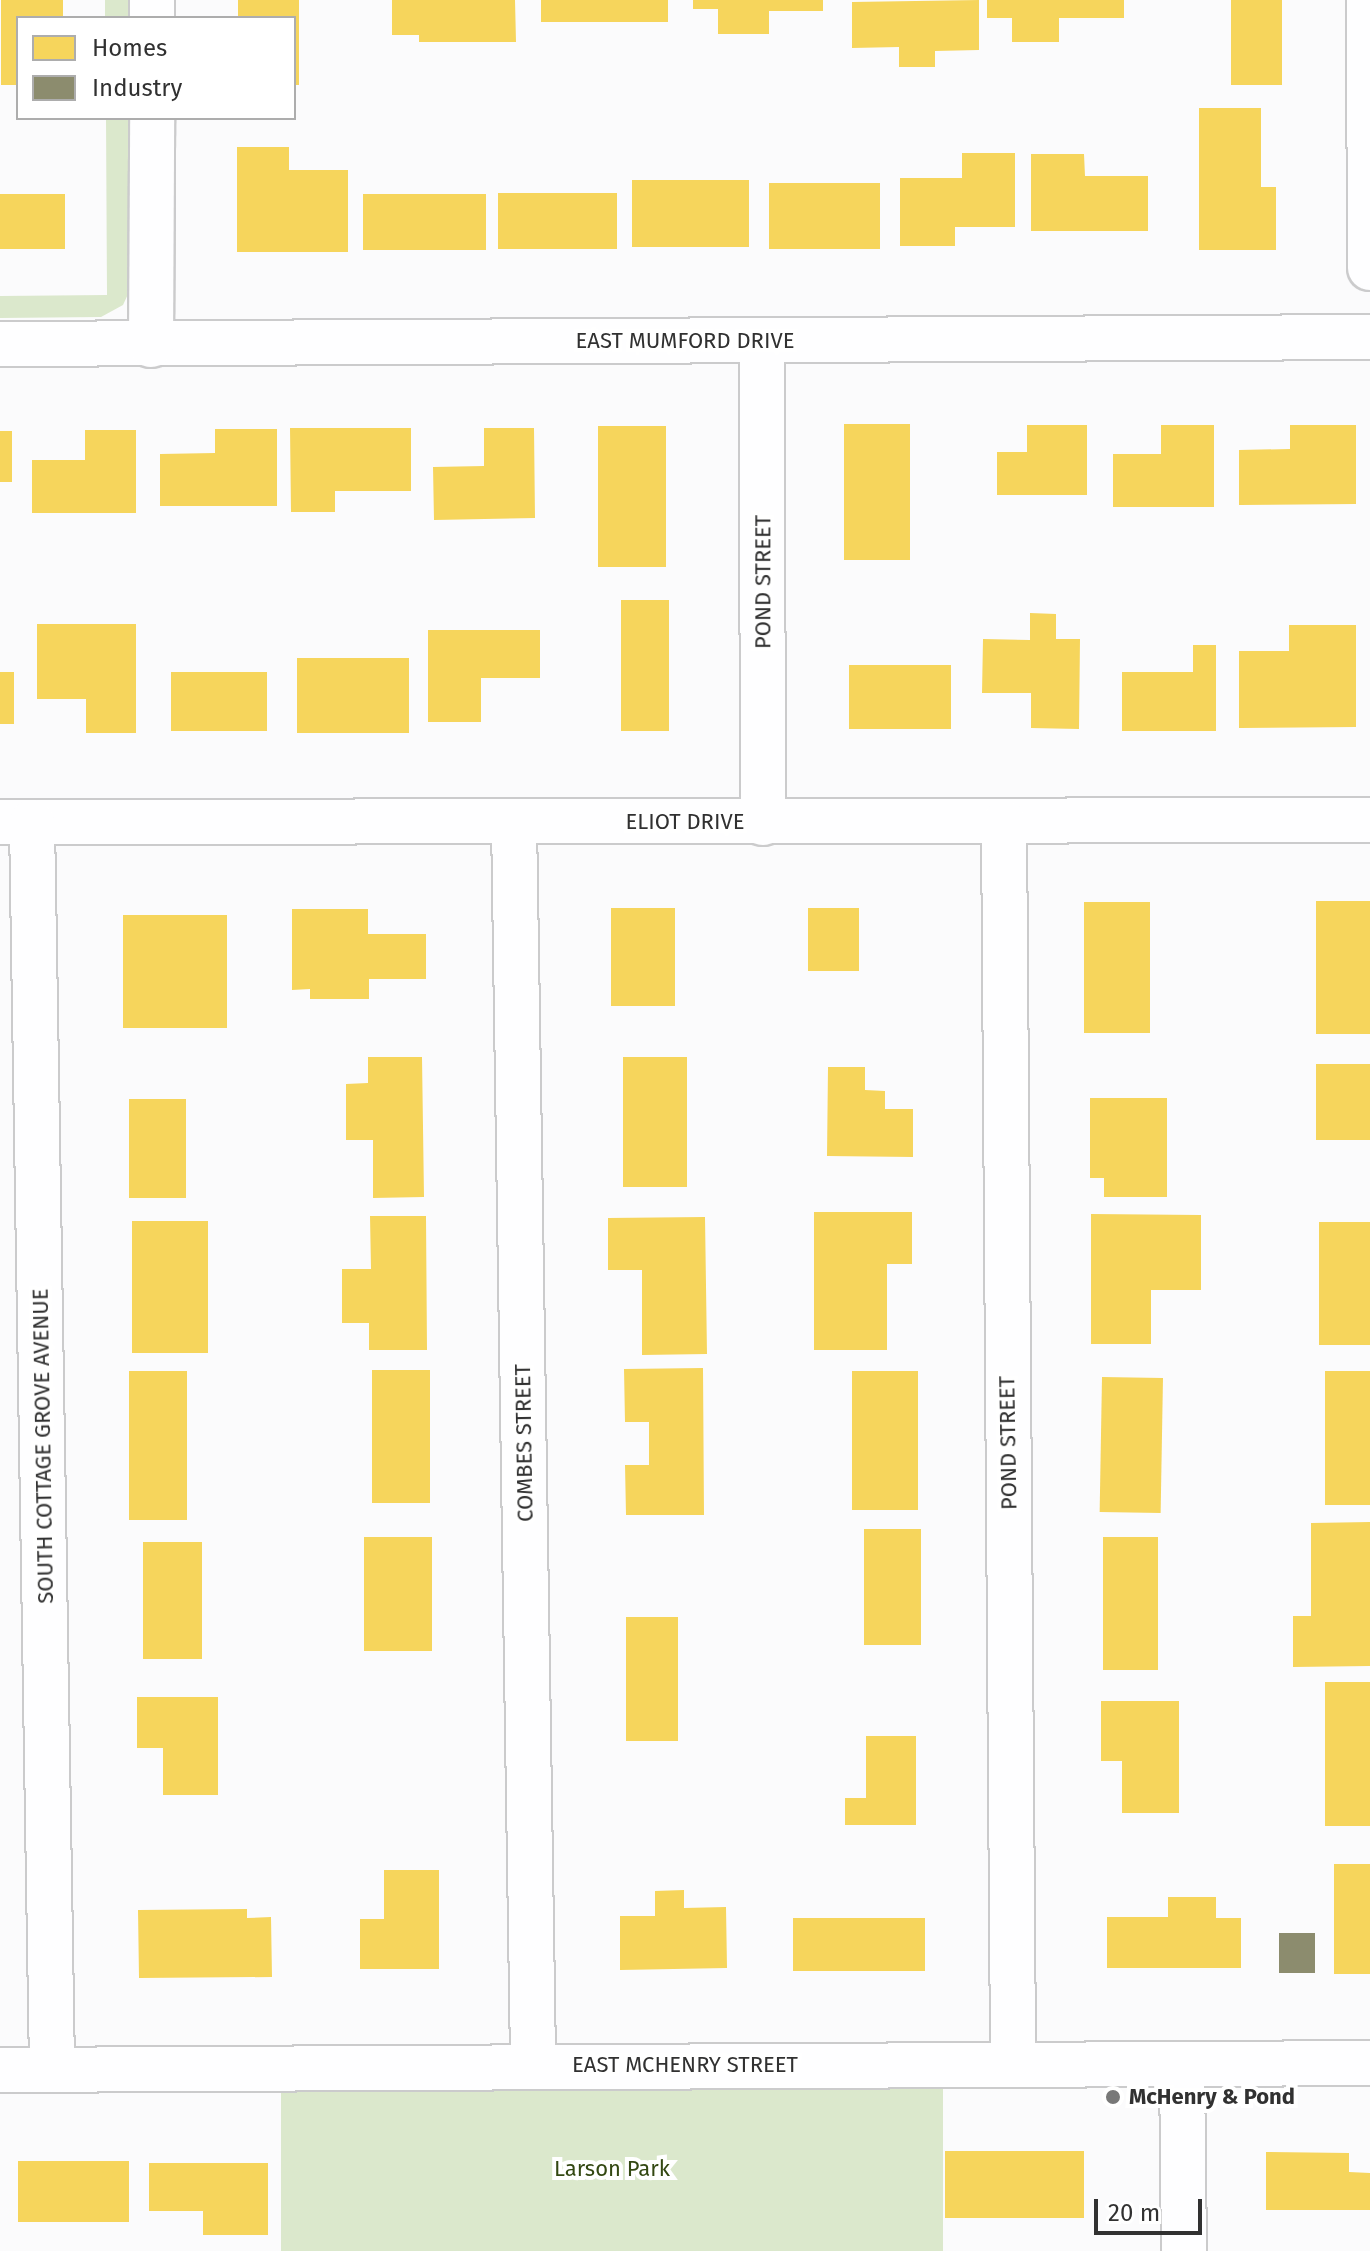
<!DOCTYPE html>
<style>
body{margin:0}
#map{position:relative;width:1370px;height:2251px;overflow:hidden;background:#fbfbfc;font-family:"Fira Sans",sans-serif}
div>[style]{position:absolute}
.green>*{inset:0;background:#dbe8cc;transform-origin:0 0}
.homes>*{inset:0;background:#f6d55c;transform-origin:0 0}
.industry>*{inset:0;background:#8c8c6e;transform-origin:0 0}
.roads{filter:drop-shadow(2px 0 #cbcbcc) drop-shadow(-2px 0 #cbcbcc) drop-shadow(0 2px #cbcbcc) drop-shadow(0 -2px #cbcbcc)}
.minor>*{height:44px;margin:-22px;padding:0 22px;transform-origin:22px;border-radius:22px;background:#fefeff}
.dots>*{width:22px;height:22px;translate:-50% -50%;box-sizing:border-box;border:4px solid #fff;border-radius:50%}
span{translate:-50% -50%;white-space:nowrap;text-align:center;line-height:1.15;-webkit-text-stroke:8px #fff;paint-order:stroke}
.street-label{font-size:22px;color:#313131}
.poi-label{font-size:22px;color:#313131;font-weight:700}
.left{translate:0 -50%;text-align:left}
.park-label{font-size:22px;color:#334812}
.legend{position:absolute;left:16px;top:16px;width:280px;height:104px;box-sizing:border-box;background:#fff;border:2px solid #adadad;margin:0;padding:10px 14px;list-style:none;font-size:24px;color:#313131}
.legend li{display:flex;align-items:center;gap:16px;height:40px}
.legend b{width:40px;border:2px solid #adadad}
.scale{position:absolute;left:1094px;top:2199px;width:108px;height:36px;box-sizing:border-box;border:4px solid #313131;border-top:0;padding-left:10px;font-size:24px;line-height:28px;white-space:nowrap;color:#313131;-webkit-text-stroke:6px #fff;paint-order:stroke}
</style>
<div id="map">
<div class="green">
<i style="left:105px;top:0;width:29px;height:18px"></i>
<i style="clip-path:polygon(106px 118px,135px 118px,136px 277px,123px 305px,101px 317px,0 318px,0 296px,107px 295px)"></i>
<i style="left:281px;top:2088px;width:662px;height:163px"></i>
</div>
<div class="homes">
<i style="clip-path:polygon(1px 0,63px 0,63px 18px,18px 18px,18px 85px,1px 85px)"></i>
<i style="clip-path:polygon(238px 0,299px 0,299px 85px,294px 85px,294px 18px,238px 18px)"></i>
<i style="clip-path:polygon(392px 0,515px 0,516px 42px,419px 42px,419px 35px,392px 35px)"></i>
<i style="left:541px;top:0;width:127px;height:22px"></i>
<i style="clip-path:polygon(693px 0,823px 0,823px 11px,769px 11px,769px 34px,718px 34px,718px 9px,693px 9px)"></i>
<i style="clip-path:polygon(979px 0,979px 50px,935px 51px,935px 67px,899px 67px,899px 47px,852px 48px,852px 2px)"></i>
<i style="clip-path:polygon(987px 0,1124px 0,1124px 18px,1059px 18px,1059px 42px,1012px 42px,1012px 18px,987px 18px)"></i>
<i style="left:1231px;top:0;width:51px;height:85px"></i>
<i style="clip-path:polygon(1199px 108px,1261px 108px,1261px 187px,1276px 187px,1276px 250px,1199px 250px)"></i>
<i style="clip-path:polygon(237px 147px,289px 147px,289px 170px,348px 170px,348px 252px,237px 252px)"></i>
<i style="clip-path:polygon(962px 153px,1015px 153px,1015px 227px,955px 227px,955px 246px,900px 246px,900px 178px,962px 178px)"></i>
<i style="clip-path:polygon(1031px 154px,1084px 154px,1085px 176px,1148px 176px,1148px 231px,1031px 231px)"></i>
<i style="left:632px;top:180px;width:117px;height:67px"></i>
<i style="left:769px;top:183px;width:111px;height:66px"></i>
<i style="left:498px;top:193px;width:119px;height:56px"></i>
<i style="left:0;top:194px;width:65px;height:55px"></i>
<i style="left:363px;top:194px;width:123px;height:56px"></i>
<i style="left:844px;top:424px;width:66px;height:136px"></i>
<i style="clip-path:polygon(1027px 425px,1087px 425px,1087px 495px,997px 495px,997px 452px,1027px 452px)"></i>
<i style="clip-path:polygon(1161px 425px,1214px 425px,1214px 507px,1113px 507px,1113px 454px,1161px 454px)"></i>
<i style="clip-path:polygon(1290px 425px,1356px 425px,1356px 504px,1239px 505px,1239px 450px,1290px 449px)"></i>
<i style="left:598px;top:426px;width:68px;height:141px"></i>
<i style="clip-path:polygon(290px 428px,411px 428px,411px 491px,335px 491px,335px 512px,291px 512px)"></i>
<i style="clip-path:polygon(484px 428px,534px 428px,535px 518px,434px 520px,433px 467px,484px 466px)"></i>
<i style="clip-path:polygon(215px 429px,277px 429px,277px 506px,160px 506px,160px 454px,215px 453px)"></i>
<i style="clip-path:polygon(85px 430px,136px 430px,136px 513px,32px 513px,32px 460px,85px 460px)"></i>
<i style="left:0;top:431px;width:12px;height:51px"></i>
<i style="left:621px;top:600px;width:48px;height:131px"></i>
<i style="clip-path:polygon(1030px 613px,1056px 614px,1056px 639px,1080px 639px,1079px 729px,1031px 728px,1031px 693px,982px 693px,983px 639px,1030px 640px)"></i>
<i style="clip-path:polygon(37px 624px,136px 624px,136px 733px,86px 733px,86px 699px,37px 699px)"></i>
<i style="clip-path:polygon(1289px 625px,1356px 625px,1356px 727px,1239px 728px,1239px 651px,1289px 651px)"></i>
<i style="clip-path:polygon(428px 630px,540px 630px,540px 678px,481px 678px,481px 722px,428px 722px)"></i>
<i style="clip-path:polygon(1193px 645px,1216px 645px,1216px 731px,1122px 731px,1122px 672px,1193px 672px)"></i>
<i style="left:297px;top:658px;width:112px;height:75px"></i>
<i style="left:849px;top:665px;width:102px;height:64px"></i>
<i style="left:0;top:672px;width:14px;height:52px"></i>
<i style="left:171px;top:672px;width:96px;height:59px"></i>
<i style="left:1316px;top:901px;width:54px;height:133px"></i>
<i style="left:1084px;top:902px;width:66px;height:131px"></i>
<i style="left:611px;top:908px;width:64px;height:98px"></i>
<i style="left:808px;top:908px;width:51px;height:63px"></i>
<i style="clip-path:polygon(292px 909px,368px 909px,368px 934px,426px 934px,426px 979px,369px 979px,369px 999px,310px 999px,310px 989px,292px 990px)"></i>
<i style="left:123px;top:915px;width:104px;height:113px"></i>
<i style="clip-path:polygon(368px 1057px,422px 1057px,424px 1197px,373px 1198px,373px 1140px,346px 1140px,346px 1084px,368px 1083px)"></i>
<i style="left:623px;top:1057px;width:64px;height:130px"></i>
<i style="left:1316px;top:1064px;width:54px;height:76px"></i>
<i style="clip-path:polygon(828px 1067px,865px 1067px,865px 1090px,885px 1091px,885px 1109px,913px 1109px,913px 1157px,827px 1156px)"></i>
<i style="clip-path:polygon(1090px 1098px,1167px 1098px,1167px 1197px,1104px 1197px,1104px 1178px,1090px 1178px)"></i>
<i style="left:129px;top:1099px;width:57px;height:99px"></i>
<i style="clip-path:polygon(814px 1212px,912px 1212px,912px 1264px,887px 1264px,887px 1350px,814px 1350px)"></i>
<i style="clip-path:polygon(1091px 1214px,1201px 1215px,1201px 1290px,1151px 1290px,1151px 1344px,1091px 1344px)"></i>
<i style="clip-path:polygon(370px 1216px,426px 1216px,427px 1350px,369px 1350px,369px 1323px,342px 1323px,342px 1269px,371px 1269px)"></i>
<i style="clip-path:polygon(705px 1217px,707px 1354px,642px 1355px,642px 1270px,608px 1270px,608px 1218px)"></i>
<i style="left:132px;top:1221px;width:76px;height:132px"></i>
<i style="left:1319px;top:1222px;width:51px;height:123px"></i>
<i style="clip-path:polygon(703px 1368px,704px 1515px,626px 1515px,625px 1465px,649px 1465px,649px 1422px,625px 1422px,624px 1369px)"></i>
<i style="left:372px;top:1370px;width:58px;height:133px"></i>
<i style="left:129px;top:1371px;width:58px;height:149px"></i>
<i style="left:852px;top:1371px;width:66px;height:139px"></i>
<i style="left:1325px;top:1371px;width:45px;height:134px"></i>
<i style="left:1102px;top:1377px;width:61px;height:135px;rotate:1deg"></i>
<i style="clip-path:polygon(1370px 1522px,1370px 1666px,1293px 1667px,1293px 1616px,1311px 1616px,1311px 1523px)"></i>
<i style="left:864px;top:1529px;width:57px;height:116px"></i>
<i style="left:364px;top:1537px;width:68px;height:114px"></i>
<i style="left:1103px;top:1537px;width:55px;height:133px"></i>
<i style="left:143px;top:1542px;width:59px;height:117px"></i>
<i style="left:626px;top:1617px;width:52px;height:124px"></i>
<i style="left:1325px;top:1682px;width:45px;height:144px"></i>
<i style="clip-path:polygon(137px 1697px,218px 1697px,218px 1795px,163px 1795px,163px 1748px,137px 1748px)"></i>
<i style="clip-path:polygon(1101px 1701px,1179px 1701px,1179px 1813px,1122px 1813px,1122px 1761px,1101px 1761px)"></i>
<i style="clip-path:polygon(866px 1736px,916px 1736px,916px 1825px,845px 1825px,845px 1798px,866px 1798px)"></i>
<i style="left:1334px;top:1864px;width:36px;height:110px"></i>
<i style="clip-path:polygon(384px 1870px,439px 1870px,439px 1969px,360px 1969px,360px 1919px,384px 1919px)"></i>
<i style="clip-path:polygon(684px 1890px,684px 1908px,726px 1907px,727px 1968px,620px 1970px,620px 1916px,655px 1916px,655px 1891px)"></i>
<i style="clip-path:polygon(1168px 1897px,1216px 1897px,1216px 1918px,1241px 1918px,1241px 1968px,1107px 1968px,1107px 1917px,1168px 1917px)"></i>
<i style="clip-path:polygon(247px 1909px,247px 1918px,271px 1917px,272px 1977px,139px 1978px,138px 1910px)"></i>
<i style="left:793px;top:1918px;width:132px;height:53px"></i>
<i style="left:945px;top:2151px;width:139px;height:67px"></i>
<i style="clip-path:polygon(1266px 2152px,1349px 2153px,1349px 2172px,1370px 2173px,1370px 2210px,1266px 2210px)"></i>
<i style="left:18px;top:2161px;width:111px;height:61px"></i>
<i style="clip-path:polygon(149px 2163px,268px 2163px,268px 2235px,203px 2235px,203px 2211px,149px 2211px)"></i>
</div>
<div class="industry">
<i style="left:1279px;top:1933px;width:36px;height:40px"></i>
</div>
<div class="roads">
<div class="minor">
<i style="left:1369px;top:0;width:268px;rotate:89.8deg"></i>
<i style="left:152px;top:18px;width:18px;rotate:-90deg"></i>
<i style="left:762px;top:340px;width:483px;rotate:89.9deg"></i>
<i style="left:0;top:344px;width:1370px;rotate:-0.29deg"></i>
<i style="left:151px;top:345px;width:227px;rotate:-89.7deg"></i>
<i style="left:514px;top:821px;width:1244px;rotate:89.12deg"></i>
<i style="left:0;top:822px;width:1370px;rotate:-0.08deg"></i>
<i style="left:32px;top:822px;width:1248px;rotate:89.08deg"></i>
<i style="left:1004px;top:823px;width:1240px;rotate:89.58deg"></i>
<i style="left:1182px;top:2065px;width:186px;rotate:89.4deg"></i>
<i style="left:0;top:2070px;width:1370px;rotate:-0.29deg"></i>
</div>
</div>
<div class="dots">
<i style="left:1113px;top:2097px;background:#787878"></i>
</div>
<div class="street-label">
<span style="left:685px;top:341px">EAST MUMFORD DRIVE</span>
<span style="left:763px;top:582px;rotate:-90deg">POND STREET</span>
<span style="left:685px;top:822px">ELIOT DRIVE</span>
<span style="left:524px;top:1443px;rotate:-91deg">COMBES STREET</span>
<span style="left:1008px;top:1443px;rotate:-91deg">POND STREET</span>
<span style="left:43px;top:1446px;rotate:-91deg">SOUTH COTTAGE GROVE AVENUE</span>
<span style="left:685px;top:2065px">EAST MCHENRY STREET</span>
</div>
<div class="poi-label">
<span class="left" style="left:1129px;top:2097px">McHenry &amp; Pond</span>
</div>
<div class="park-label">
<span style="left:612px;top:2169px">Larson Park</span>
</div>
<ul class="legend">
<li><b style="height:22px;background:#f6d55c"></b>Homes</li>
<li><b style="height:22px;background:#8c8c6e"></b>Industry</li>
</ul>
<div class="scale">20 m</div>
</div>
